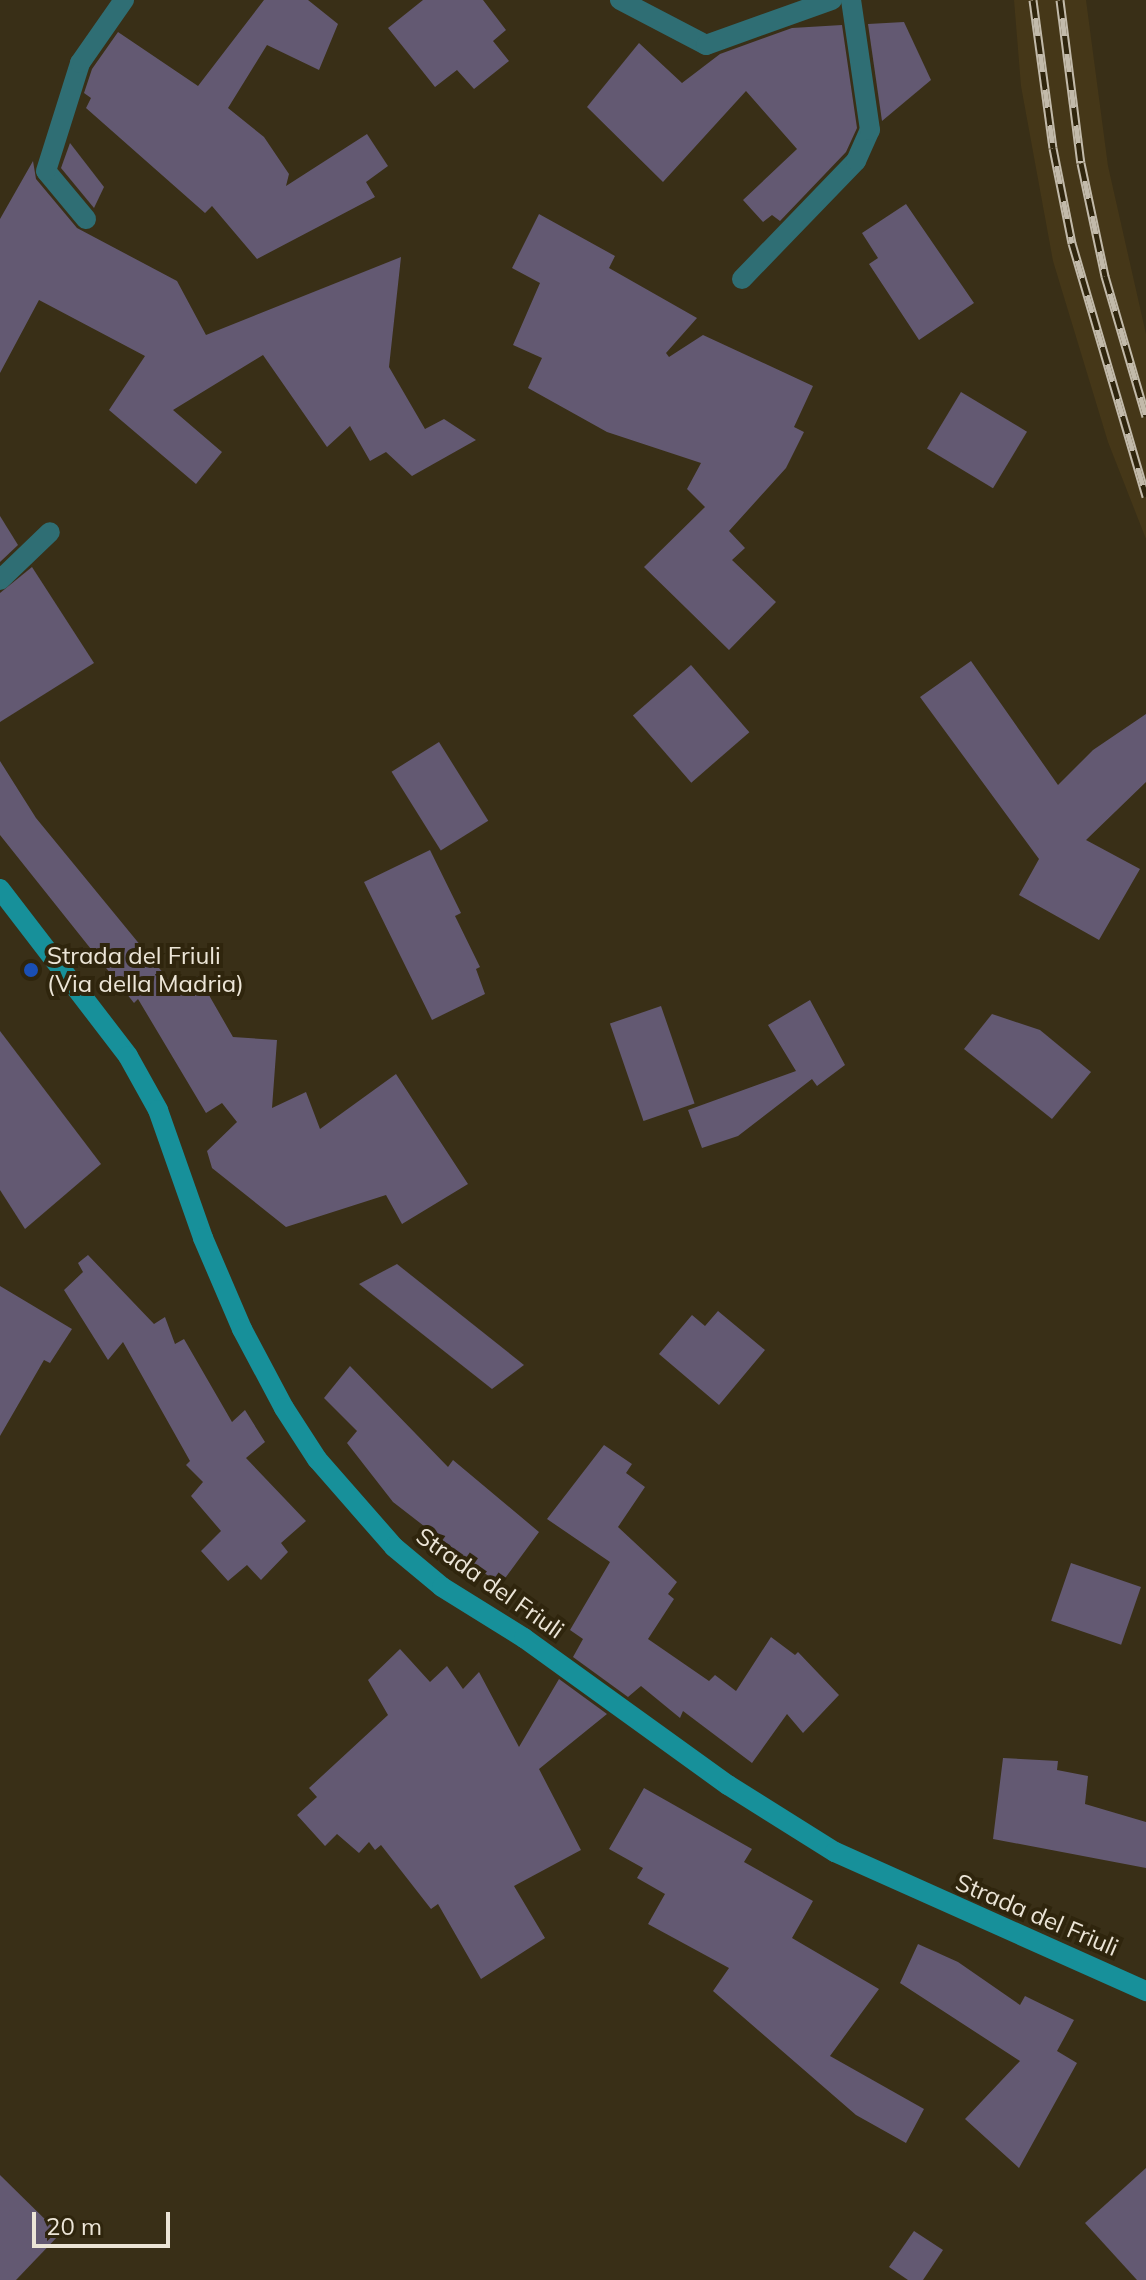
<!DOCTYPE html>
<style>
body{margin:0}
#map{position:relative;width:1146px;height:2280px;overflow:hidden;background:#392f17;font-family:Mulish,sans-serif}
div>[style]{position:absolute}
.built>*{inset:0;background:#453718}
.building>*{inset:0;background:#635972;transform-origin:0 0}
.street>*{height:20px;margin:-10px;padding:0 10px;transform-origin:10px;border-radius:10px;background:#2f6e74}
.secondary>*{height:20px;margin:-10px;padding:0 10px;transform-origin:10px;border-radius:10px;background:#17909a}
.rail>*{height:9px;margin-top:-4.5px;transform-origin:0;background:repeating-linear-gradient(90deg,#2f250d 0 18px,#c2baaa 0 36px);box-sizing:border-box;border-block:2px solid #c2baaa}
.dots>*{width:22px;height:22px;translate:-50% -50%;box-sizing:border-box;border:4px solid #2f250d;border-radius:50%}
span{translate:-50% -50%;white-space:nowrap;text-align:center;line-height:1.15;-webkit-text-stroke:8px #2f250d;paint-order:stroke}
.poi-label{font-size:24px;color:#ece5d7}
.left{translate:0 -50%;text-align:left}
.street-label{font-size:24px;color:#ece5d7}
.scale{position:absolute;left:32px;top:2212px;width:138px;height:36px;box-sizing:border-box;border:4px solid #ece5d7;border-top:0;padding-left:10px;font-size:24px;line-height:28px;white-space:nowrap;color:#ece5d7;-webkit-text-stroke:6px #2f250d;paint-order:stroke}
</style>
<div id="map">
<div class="built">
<i style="clip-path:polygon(1014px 0,1086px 0,1108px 166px,1146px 334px,1146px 539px,1108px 442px,1053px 261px,1021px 86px)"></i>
</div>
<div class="building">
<i style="clip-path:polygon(264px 0,308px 0,338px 24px,319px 70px,267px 45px,228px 108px,264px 137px,289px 174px,286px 186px,367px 134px,388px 166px,366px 182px,375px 197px,257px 259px,212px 206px,205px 213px,86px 108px,91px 98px,84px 93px,92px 69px,118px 32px,198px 86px)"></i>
<i style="clip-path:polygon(423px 0,483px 0,506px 30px,493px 41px,509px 61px,474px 89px,457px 70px,435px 87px,388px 28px)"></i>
<i style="clip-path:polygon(904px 22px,931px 80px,882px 121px,868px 24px)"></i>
<i style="clip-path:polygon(842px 25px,857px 128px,846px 152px,780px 221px,772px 215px,763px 222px,743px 200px,797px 149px,746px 91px,663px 182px,587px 107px,639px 43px,682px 83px,720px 54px,792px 28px)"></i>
<i style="clip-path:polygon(70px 143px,104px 187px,94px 208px,61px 168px)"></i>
<i style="clip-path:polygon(33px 161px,36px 179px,77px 228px,177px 281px,206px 335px,401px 257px,389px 367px,425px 429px,444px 419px,476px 440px,412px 476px,386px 452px,370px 461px,350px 426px,327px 447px,263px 355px,173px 410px,222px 452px,196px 484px,109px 410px,145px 356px,39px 300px,0 373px,0 219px)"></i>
<i style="clip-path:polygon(906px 204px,974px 303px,919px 340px,869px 264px,878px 258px,862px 233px)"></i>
<i style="clip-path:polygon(539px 214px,615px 256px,609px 268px,697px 318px,666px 353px,669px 357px,703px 335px,813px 386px,794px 427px,804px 432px,786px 468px,729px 531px,745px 548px,732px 560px,776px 602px,729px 650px,644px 567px,705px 507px,687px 489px,701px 463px,607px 432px,528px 388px,542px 358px,513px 345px,540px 283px,512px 268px)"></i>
<i style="left:961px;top:392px;width:77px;height:66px;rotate:31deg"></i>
<i style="clip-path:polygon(0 516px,18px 545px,0 562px)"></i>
<i style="clip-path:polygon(32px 567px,94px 663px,0 722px,0 593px)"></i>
<i style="clip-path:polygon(971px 661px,1058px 785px,1093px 750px,1146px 714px,1146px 782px,1086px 840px,1140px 869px,1099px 940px,1019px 895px,1039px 859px,920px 697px)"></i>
<i style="left:691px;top:665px;width:89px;height:77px;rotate:49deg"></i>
<i style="left:439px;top:742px;width:93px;height:56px;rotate:58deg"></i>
<i style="clip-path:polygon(0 761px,36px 818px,164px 974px,157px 980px,166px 976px,175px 988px,198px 976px,233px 1037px,277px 1040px,272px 1108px,306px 1092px,320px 1129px,396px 1074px,468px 1184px,402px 1224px,386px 1195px,286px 1227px,212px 1168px,207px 1151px,237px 1122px,222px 1103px,206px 1113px,138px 999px,134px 1003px,0 835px)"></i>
<i style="clip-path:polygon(430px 850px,461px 913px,455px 916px,480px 967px,476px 969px,485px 994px,432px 1020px,364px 882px)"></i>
<i style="clip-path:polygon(810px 1000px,845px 1065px,817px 1086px,812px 1079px,738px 1136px,702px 1148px,688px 1110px,796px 1071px,768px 1025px)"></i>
<i style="left:661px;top:1006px;width:103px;height:54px;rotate:71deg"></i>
<i style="clip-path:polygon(992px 1014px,1040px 1030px,1091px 1072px,1052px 1119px,964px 1049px)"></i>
<i style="clip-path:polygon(0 1031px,101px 1164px,25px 1229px,0 1190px)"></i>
<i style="clip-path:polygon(88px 1255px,154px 1324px,165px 1317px,175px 1344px,184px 1339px,232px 1422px,245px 1410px,265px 1442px,246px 1458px,306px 1521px,281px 1543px,288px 1552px,261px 1580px,247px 1565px,228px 1581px,201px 1551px,221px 1531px,191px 1496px,203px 1482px,186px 1465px,190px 1461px,123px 1342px,108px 1360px,64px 1290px,83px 1272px,78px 1263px)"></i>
<i style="clip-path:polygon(397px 1264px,524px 1365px,492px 1389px,359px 1284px)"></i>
<i style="clip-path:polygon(0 1286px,72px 1329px,50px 1363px,44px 1360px,0 1436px)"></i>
<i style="clip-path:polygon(718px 1311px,765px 1350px,719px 1405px,659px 1354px,692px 1315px,705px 1326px)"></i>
<i style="clip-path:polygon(350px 1366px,448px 1467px,453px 1460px,539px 1532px,500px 1585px,393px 1502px,347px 1443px,357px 1431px,324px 1398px)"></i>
<i style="clip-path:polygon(604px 1445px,632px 1464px,626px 1473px,645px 1487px,618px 1527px,677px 1582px,668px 1594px,674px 1599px,648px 1639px,709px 1681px,715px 1675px,736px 1691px,771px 1637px,795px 1655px,798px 1652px,839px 1695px,803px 1733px,787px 1714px,752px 1763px,683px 1711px,680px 1718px,641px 1686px,628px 1697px,573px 1657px,583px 1639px,570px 1630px,610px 1562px,547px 1519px)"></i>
<i style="left:1071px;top:1563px;width:74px;height:61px;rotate:19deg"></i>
<i style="clip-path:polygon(400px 1649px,430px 1682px,447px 1666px,463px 1689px,479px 1672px,519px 1747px,559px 1679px,607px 1714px,539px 1769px,581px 1850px,514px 1886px,545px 1938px,481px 1979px,438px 1904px,431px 1909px,381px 1845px,375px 1850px,369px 1842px,359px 1853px,337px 1834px,325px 1846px,297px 1815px,317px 1797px,309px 1788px,388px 1715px,368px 1680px)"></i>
<i style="clip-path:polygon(1003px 1758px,1058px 1761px,1057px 1770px,1088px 1776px,1085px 1804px,1146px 1822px,1146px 1868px,993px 1839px)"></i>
<i style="clip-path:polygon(644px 1788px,752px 1849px,744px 1862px,813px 1901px,792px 1938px,879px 1989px,830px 2056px,924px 2109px,906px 2143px,856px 2115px,713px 1991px,729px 1968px,648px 1924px,665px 1894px,637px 1878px,643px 1868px,609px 1849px)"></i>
<i style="clip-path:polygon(918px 1944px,958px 1962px,1020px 2005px,1025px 1996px,1074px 2020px,1057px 2051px,1077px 2063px,1019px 2168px,965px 2119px,1020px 2061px,900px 1983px)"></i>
<i style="clip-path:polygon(1146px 2168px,1146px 2280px,1137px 2280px,1085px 2223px)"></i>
<i style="clip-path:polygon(0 2175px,60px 2234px,16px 2280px,0 2280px)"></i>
<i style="clip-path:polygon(914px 2231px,943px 2250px,923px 2280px,908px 2280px,889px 2267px)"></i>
</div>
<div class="street">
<i style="left:620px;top:0;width:97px;rotate:27.6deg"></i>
<i style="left:706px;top:45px;width:134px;rotate:-19.7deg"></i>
<i style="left:86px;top:219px;width:62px;rotate:-129.8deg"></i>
<i style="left:46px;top:171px;width:113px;rotate:-72.5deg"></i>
<i style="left:80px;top:63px;width:77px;rotate:-55.1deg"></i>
<i style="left:742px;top:279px;width:164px;rotate:-46deg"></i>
<i style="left:856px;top:161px;width:34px;rotate:-66deg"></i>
<i style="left:870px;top:130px;width:131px;rotate:-98.3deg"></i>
<i style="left:0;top:580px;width:69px;rotate:-43.8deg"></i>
</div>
<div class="secondary">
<i style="left:0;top:889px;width:210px;rotate:52.5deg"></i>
<i style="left:128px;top:1056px;width:62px;rotate:60.9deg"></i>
<i style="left:158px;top:1110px;width:136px;rotate:70.6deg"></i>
<i style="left:203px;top:1238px;width:99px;rotate:66.8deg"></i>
<i style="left:242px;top:1329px;width:89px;rotate:62deg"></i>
<i style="left:284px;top:1408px;width:61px;rotate:57.1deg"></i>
<i style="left:317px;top:1459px;width:117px;rotate:48.8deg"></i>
<i style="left:394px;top:1547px;width:62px;rotate:39.8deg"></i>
<i style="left:442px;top:1587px;width:97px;rotate:31.9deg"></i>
<i style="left:524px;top:1638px;width:251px;rotate:35.8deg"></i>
<i style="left:728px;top:1785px;width:126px;rotate:32.1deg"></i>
<i style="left:835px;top:1852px;width:341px;rotate:24.1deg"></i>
</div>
<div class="rail">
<i style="left:1033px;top:0;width:149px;rotate:82.3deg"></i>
<i style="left:1053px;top:148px;width:97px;rotate:78.7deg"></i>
<i style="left:1072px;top:243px;width:264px;rotate:73.7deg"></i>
<i style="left:1060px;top:0;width:164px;rotate:82.7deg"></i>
<i style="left:1081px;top:163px;width:116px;rotate:78deg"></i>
<i style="left:1105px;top:276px;width:146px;rotate:73.7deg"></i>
</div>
<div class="dots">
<i style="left:31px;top:970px;background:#1a4fb4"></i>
</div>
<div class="poi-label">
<span class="left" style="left:47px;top:970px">Strada del Friuli<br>(Via della Madria)</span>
</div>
<div class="street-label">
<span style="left:490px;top:1583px;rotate:35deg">Strada del Friuli</span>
<span style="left:1037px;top:1915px;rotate:23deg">Strada del Friuli</span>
</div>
<div class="scale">20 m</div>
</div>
